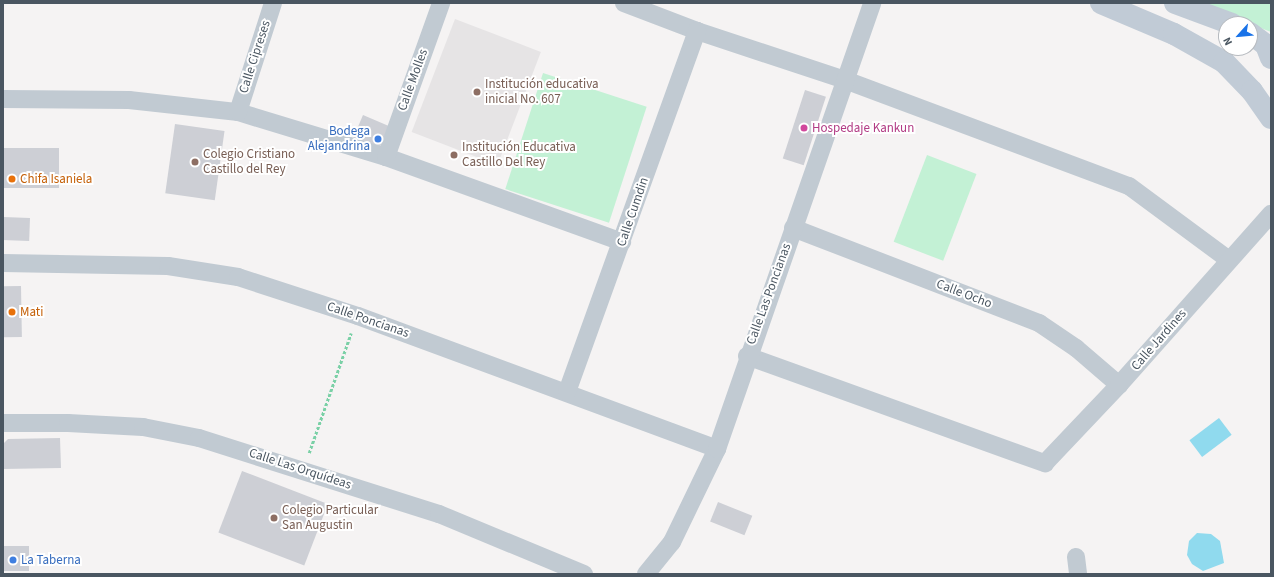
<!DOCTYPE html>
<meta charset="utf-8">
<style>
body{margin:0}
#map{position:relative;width:1274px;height:577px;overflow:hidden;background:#f5f3f3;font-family:"Source Sans 3",sans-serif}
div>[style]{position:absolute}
.education>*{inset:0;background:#e6e4e5;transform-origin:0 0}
.green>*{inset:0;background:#c3f1d5;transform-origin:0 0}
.water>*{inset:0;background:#90daee;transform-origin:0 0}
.building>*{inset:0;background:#cdcfd5;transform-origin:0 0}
.path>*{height:2.5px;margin-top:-1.25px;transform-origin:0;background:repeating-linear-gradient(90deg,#7ad0a6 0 3px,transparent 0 5px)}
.street>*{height:18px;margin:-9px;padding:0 9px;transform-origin:9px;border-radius:9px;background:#c1cad2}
.secondary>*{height:22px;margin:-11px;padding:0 11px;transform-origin:11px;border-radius:11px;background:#c1cbd6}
.dots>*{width:11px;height:11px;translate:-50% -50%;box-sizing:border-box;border:2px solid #fff;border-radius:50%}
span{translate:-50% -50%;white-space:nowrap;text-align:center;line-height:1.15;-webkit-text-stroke:4px #fff;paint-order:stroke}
.street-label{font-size:13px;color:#4a5661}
.education-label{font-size:13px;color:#785e54}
.left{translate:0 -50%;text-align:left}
.hotel-label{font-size:13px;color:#b23c85}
.shop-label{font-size:13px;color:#366cbe}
.right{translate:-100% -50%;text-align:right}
.food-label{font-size:13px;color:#c56008}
.frame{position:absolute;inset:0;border:4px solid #4a5661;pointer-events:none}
.north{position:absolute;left:1218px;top:16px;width:40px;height:40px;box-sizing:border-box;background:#fff;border:1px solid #b7bbc0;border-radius:50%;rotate:243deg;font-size:11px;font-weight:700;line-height:16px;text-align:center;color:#4a5661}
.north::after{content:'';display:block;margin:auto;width:14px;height:18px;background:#1a73e8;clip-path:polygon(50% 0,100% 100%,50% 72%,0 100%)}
</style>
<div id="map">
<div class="education">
<i style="left:455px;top:19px;width:92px;height:121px;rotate:21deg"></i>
</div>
<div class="green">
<i style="clip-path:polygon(1196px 3px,1271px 3px,1271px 32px)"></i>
<i style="left:543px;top:73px;width:109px;height:122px;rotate:18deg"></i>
<i style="left:927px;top:155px;width:53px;height:93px;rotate:21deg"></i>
</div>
<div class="water">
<i style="left:1219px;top:418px;width:21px;height:37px;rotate:53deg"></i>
<i style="clip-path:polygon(1197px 533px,1211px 534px,1220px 541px,1224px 563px,1203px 571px,1192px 564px,1187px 555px,1189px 541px)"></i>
</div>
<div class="building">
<i style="left:805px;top:90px;width:22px;height:72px;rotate:18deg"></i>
<i style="left:363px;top:115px;width:28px;height:25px;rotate:23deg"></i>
<i style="left:175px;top:124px;width:50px;height:70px;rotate:8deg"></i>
<i style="left:59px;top:148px;width:40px;height:56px;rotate:90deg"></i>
<i style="left:3px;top:217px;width:27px;height:23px;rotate:2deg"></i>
<i style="left:21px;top:286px;width:51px;height:18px;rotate:89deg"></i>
<i style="clip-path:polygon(60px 438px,61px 468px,3px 469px,3px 444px,8px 439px)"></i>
<i style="left:242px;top:471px;width:92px;height:66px;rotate:21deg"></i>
<i style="left:718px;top:502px;width:37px;height:21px;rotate:22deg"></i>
<i style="left:4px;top:546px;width:25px;height:25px"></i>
</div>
<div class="path">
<i style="left:309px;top:453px;width:127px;rotate:-70.7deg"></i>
</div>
<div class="street">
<i style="left:624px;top:3px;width:78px;rotate:21deg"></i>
<i style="left:697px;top:31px;width:156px;rotate:18.3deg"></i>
<i style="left:845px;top:80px;width:303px;rotate:20.5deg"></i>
<i style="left:1129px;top:186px;width:124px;rotate:36.5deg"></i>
<i style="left:3px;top:99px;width:126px;rotate:0.5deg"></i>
<i style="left:129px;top:100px;width:110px;rotate:6.3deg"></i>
<i style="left:238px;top:112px;width:155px;rotate:16.9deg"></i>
<i style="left:386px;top:157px;width:251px;rotate:19.8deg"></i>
<i style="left:238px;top:112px;width:114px;rotate:-72.2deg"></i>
<i style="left:386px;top:157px;width:164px;rotate:-70.3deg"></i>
<i style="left:793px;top:228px;width:264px;rotate:21.1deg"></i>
<i style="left:1039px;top:323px;width:45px;rotate:34deg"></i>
<i style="left:1076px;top:348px;width:57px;rotate:40.7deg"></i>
<i style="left:3px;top:263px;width:165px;rotate:1deg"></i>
<i style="left:168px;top:266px;width:71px;rotate:8.9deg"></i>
<i style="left:238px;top:277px;width:126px;rotate:18deg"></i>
<i style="left:358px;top:316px;width:383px;rotate:20.3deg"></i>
<i style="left:747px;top:356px;width:317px;rotate:19.8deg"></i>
<i style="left:1045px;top:463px;width:108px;rotate:-46.5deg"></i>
<i style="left:1119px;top:385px;width:229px;rotate:-48.4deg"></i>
<i style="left:567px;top:392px;width:384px;rotate:-70.2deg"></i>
<i style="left:3px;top:423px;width:65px"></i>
<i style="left:68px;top:423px;width:75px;rotate:3.1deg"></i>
<i style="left:143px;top:427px;width:57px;rotate:11.1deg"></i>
<i style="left:199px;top:438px;width:252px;rotate:17.6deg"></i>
<i style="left:439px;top:514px;width:157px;rotate:22.5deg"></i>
<i style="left:1076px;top:557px;width:17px;rotate:83deg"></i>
<i style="left:646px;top:574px;width:41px;rotate:-50.9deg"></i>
<i style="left:672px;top:542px;width:103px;rotate:-64.2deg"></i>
<i style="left:717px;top:449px;width:472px;rotate:-70.8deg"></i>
</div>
<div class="secondary">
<i style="left:1101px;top:3px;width:79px;rotate:23deg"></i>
<i style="left:1174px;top:34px;width:57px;rotate:29.2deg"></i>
<i style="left:1224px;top:62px;width:40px;rotate:46deg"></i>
<i style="left:1252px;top:91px;width:33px;rotate:55deg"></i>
<i style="left:1175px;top:3px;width:61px;rotate:20.2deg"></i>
<i style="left:1250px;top:33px;width:20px;rotate:37deg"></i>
<i style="left:1266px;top:45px;width:14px;rotate:69deg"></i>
</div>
<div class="dots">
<i style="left:477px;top:92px;background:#8d6e63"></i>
<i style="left:804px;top:128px;background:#d1479c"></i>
<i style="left:378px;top:139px;background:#3f7fe0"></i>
<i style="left:454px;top:155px;background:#8d6e63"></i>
<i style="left:195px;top:162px;background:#8d6e63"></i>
<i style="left:12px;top:179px;background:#e8710a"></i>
<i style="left:12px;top:312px;background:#e8710a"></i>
<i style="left:274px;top:518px;background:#8d6e63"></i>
<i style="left:13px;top:560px;background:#3f7fe0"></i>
</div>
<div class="street-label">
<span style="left:255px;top:57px;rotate:-72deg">Calle Cipreses</span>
<span style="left:413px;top:80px;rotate:-70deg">Calle Molles</span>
<span style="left:633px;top:212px;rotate:-71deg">Calle Cumdin</span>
<span style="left:769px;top:294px;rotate:-70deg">Calle Las Poncianas</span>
<span style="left:964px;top:294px;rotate:21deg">Calle Ocho</span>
<span style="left:368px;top:320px;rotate:19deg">Calle Poncianas</span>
<span style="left:1159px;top:340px;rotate:-49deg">Calle Jardines</span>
<span style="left:300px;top:469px;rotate:18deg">Calle Las Orquídeas</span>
</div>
<div class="education-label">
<span class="left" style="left:485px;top:92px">Institución educativa<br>inicial No. 607</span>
<span class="left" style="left:462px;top:155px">Institución Educativa<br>Castillo Del Rey</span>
<span class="left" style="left:203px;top:162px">Colegio Cristiano<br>Castillo del Rey</span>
<span class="left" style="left:282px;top:518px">Colegio Particular<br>San Augustin</span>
</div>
<div class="hotel-label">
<span class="left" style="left:812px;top:128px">Hospedaje Kankun</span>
</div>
<div class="shop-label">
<span class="right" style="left:370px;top:139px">Bodega<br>Alejandrina</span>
<span class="left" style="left:21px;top:560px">La Taberna</span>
</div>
<div class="food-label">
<span class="left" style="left:20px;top:179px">Chifa Isaniela</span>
<span class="left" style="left:20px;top:312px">Mati</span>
</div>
<div class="frame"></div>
<div class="north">N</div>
</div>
